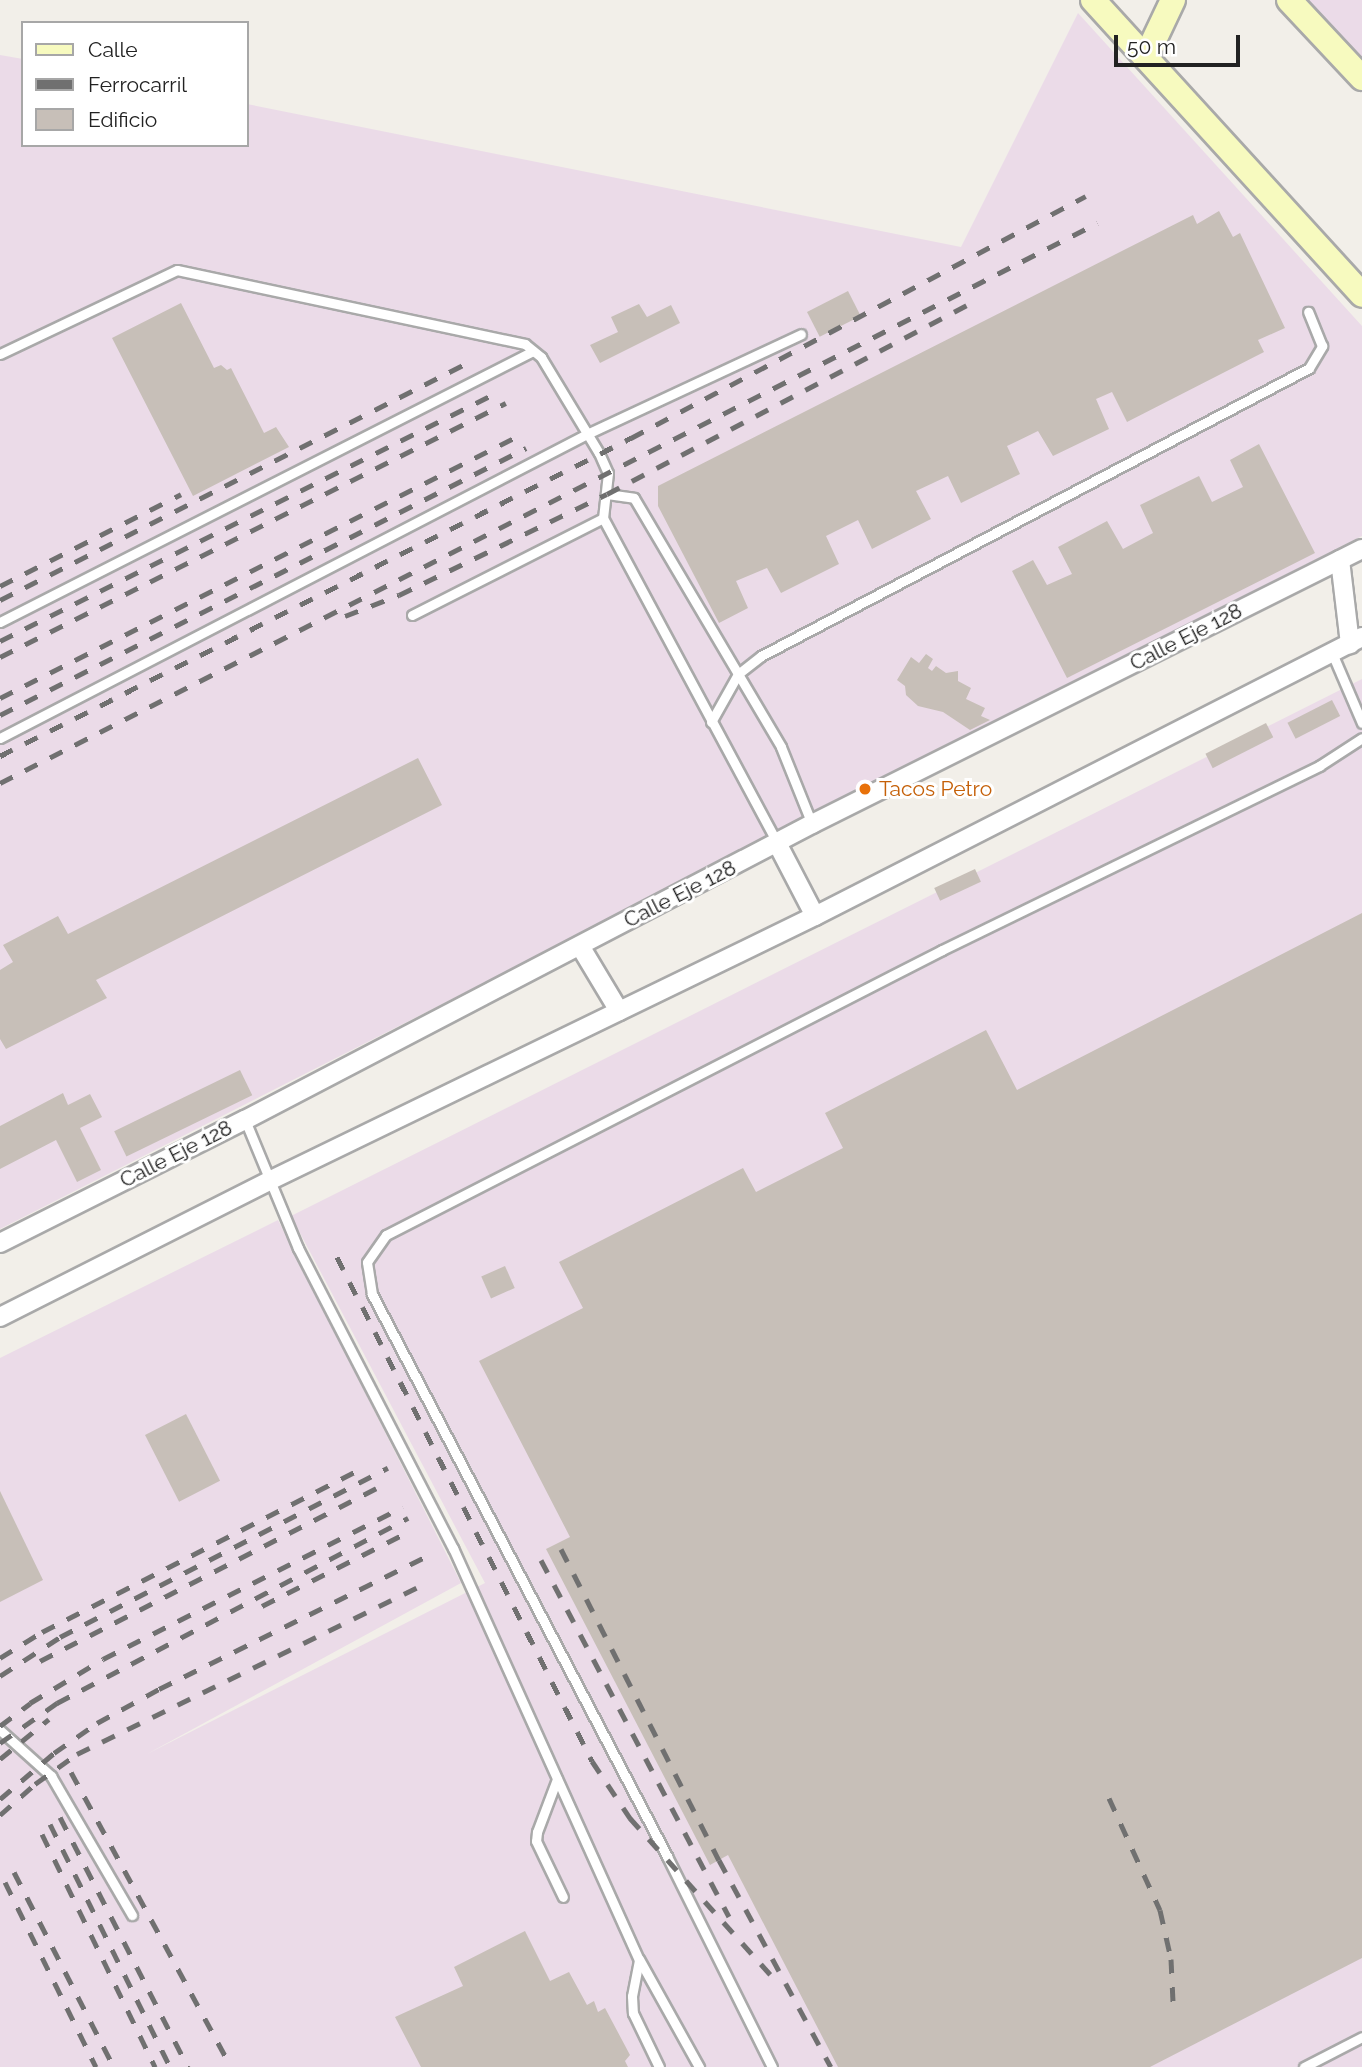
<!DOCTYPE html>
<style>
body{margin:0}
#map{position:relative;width:1362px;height:2067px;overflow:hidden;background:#f2efe9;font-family:Raleway,sans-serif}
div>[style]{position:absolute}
.industrial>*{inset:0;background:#ebdbe8}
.building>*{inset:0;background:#c7bfb8;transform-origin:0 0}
.roads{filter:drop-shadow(2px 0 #a9a9a9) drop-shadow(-2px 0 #a9a9a9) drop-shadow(0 2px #a9a9a9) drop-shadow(0 -2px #a9a9a9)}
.lane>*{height:9px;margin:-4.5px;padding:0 4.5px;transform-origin:4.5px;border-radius:4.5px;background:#fff}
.street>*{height:18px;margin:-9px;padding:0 9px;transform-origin:9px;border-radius:9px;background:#fff}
.secondary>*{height:24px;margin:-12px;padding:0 12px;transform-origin:12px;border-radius:12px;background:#f7fabf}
.rail>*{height:5px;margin-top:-2.5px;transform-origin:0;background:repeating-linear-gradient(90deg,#707070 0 14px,transparent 0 28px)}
.dots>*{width:19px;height:19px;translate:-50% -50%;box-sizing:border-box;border:4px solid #fff;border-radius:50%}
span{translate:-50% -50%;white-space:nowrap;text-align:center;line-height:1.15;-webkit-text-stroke:6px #fff;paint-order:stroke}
.street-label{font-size:21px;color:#222}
.food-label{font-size:21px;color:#c56008}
.left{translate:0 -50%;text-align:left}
.legend{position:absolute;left:21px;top:21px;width:228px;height:126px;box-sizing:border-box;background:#fff;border:2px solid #a7a7a7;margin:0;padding:9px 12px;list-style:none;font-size:21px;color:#222}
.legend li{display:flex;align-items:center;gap:14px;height:35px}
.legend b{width:35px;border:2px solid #a7a7a7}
.scale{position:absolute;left:1114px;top:35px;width:126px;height:32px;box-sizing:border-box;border:4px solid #222;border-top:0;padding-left:9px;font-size:21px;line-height:24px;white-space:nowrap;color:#222;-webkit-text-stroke:5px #fff;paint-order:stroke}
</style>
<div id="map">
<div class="industrial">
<i style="clip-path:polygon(1288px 0,1362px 0,1362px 81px)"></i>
<i style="clip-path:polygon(1078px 13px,1362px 326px,1362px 536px,0 1229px,0 55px,23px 59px,23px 145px,247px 145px,247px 104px,961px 247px)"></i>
<i style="clip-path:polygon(1362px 679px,1362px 2067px,0 2067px,0 1358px,278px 1220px,461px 1583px,147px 1754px,485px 1583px,291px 1216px)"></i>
</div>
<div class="building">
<i style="clip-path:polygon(1219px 211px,1233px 237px,1240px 233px,1285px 328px,1258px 340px,1264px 352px,1127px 422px,1112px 392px,1096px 399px,1109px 429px,1053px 456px,1038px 431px,1007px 446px,1020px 474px,961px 503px,948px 476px,916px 491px,931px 519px,872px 549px,858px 520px,826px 536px,839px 564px,781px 593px,767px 568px,736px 581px,748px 608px,719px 623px,658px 506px,658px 486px,1193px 215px,1197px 224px)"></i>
<i style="left:848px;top:291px;width:28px;height:46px;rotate:63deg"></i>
<i style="clip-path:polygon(181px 303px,214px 368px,221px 365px,227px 370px,231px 368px,264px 433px,276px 427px,289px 447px,193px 496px,112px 338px)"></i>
<i style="clip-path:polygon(639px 304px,647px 317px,671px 305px,680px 323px,600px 363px,590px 345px,618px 332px,611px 317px)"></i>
<i style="clip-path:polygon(1259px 444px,1315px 553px,1067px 678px,1012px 571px,1033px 560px,1047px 585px,1072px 574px,1058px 547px,1107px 521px,1123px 549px,1153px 533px,1140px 505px,1199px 476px,1212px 502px,1243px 487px,1230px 460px)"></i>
<i style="clip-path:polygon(926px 654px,933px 659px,928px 668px,932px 671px,936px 666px,946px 673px,958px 671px,958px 681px,971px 688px,966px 699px,985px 708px,981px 716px,990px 720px,970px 730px,943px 712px,918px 706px,906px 695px,905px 686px,897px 680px,911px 657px,919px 663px)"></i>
<i style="left:1332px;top:700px;width:18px;height:50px;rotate:63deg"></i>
<i style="left:1266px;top:723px;width:16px;height:68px;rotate:63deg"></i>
<i style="clip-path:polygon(418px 758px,442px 805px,96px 980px,107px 998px,6px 1049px,0 1039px,0 970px,13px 962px,3px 945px,58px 916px,68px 934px)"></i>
<i style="left:975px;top:869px;width:14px;height:45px;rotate:65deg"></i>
<i style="clip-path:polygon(1362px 913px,1362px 1958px,1150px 2067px,838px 2067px,728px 1855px,710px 1865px,546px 1549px,570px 1537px,479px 1361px,583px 1308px,559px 1262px,743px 1168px,756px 1192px,843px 1148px,825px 1113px,986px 1030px,1017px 1090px)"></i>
<i style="left:240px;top:1070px;width:28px;height:140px;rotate:64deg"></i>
<i style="clip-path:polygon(63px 1093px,68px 1105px,90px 1094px,102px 1117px,80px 1128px,101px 1170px,77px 1182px,56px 1140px,0 1169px,0 1126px)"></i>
<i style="left:505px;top:1266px;width:24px;height:26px;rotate:66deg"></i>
<i style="left:186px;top:1414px;width:75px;height:46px;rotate:63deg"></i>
<i style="clip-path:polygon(0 1491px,43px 1580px,0 1602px)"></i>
<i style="clip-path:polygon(525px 1931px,550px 1981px,569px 1972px,587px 2005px,594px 2001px,598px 2012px,605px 2008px,630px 2055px,625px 2061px,628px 2067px,421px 2067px,395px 2017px,463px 1986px,454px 1967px)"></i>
</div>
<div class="roads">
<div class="lane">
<i style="left:0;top:354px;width:196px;rotate:-25.4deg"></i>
<i style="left:177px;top:270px;width:356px;rotate:12deg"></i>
<i style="left:525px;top:344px;width:21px;rotate:39deg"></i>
<i style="left:541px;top:357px;width:112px;rotate:58.9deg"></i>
<i style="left:599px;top:453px;width:22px;rotate:66deg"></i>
<i style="left:608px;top:473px;width:45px;rotate:96.3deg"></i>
<i style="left:603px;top:518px;width:369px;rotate:61.8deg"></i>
<i style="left:607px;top:494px;width:27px;rotate:8deg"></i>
<i style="left:634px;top:498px;width:289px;rotate:59.4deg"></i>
<i style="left:781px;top:747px;width:83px;rotate:68.1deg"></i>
<i style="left:412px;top:615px;width:214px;rotate:-26.9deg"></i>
<i style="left:0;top:622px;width:598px;rotate:-26.95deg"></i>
<i style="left:1332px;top:653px;width:76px;rotate:66.8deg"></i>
<i style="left:711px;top:722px;width:55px;rotate:-60.6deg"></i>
<i style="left:738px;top:674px;width:29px;rotate:-38deg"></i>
<i style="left:761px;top:656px;width:619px;rotate:-27.72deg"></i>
<i style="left:1309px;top:368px;width:26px;rotate:-59deg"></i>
<i style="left:1322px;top:346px;width:37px;rotate:-112deg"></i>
<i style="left:0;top:738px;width:661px;rotate:-27.38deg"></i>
<i style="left:587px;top:434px;width:236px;rotate:-25deg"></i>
<i style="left:245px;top:1120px;width:139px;rotate:67.5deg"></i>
<i style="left:298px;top:1248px;width:338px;rotate:62.7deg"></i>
<i style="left:453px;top:1548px;width:451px;rotate:65.7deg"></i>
<i style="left:639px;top:1959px;width:124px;rotate:60.9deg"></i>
<i style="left:0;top:1730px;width:69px;rotate:42deg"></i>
<i style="left:51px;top:1776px;width:161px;rotate:59.8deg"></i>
<i style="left:557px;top:1779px;width:57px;rotate:110.7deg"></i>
<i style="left:537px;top:1832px;width:9px;rotate:96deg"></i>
<i style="left:536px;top:1841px;width:62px;rotate:64.3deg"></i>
<i style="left:639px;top:1960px;width:37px;rotate:101deg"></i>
<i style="left:632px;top:1996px;width:17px;rotate:87deg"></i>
<i style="left:633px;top:2013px;width:60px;rotate:64.3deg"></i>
<i style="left:772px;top:2067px;width:236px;rotate:-116.5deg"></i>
<i style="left:667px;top:1856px;width:635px;rotate:-117.7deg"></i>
<i style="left:372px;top:1294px;width:32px;rotate:-99deg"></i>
<i style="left:367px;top:1262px;width:33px;rotate:-55deg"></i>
<i style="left:386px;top:1235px;width:625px;rotate:-27.14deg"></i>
<i style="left:942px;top:950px;width:420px;rotate:-26deg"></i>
<i style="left:1319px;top:766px;width:51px;rotate:-33.1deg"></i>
<i style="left:1304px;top:2067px;width:65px;rotate:-27.3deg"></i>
</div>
<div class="street">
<i style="left:1340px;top:560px;width:85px;rotate:83.2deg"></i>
<i style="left:777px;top:843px;width:82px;rotate:62.5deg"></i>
<i style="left:580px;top:946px;width:76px;rotate:59deg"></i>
<i style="left:0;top:1243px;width:274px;rotate:-26.7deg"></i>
<i style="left:245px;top:1120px;width:640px;rotate:-27.57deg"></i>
<i style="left:812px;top:824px;width:615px;rotate:-26.57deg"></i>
<i style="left:0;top:1317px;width:301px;rotate:-26.8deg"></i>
<i style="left:269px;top:1181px;width:607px;rotate:-25.89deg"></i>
<i style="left:815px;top:916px;width:614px;rotate:-27.02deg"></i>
</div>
<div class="secondary">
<i style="left:1093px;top:0;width:399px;rotate:47.6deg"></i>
<i style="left:1289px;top:0;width:107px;rotate:46.9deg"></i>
<i style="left:1146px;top:57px;width:63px;rotate:-64.7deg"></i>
</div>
</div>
<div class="rail">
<i style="left:0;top:586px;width:203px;rotate:-26.9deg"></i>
<i style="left:0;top:600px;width:521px;rotate:-26.91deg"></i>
<i style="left:345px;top:616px;width:58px;rotate:-21.3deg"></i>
<i style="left:399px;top:595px;width:231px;rotate:-25.9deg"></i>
<i style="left:607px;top:494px;width:419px;rotate:-27.7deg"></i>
<i style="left:0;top:641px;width:555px;rotate:-26.57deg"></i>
<i style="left:0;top:657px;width:566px;rotate:-26.66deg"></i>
<i style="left:0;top:698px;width:585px;rotate:-26.83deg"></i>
<i style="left:0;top:715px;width:590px;rotate:-26.91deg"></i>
<i style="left:0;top:756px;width:707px;rotate:-26.75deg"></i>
<i style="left:631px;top:438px;width:515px;rotate:-28.01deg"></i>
<i style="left:0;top:783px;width:1232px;rotate:-27.04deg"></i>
<i style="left:337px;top:1257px;width:565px;rotate:63.16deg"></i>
<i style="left:592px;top:1761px;width:69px;rotate:56.3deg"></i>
<i style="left:630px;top:1818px;width:222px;rotate:48.1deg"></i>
<i style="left:561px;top:1549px;width:349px;rotate:63.1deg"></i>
<i style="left:719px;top:1860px;width:235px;rotate:61.6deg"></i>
<i style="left:541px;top:1560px;width:403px;rotate:62.2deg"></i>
<i style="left:262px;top:1606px;width:157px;rotate:-26.9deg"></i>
<i style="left:0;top:1658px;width:49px;rotate:-31.8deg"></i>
<i style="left:42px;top:1632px;width:362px;rotate:-27.1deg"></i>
<i style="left:40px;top:1661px;width:378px;rotate:-27.2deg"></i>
<i style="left:0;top:1676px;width:72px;rotate:-33deg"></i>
<i style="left:60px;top:1637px;width:369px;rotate:-27.3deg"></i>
<i style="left:0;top:1726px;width:38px;rotate:-37deg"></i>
<i style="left:30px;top:1703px;width:85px;rotate:-31.1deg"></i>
<i style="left:103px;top:1659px;width:336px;rotate:-26.9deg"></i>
<i style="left:0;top:1743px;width:70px;rotate:-35.1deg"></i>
<i style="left:57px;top:1703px;width:397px;rotate:-27.8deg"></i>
<i style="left:0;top:1759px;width:63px;rotate:-39.2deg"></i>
<i style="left:71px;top:1772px;width:336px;rotate:61.5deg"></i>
<i style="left:1109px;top:1798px;width:123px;rotate:65.5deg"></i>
<i style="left:1160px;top:1910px;width:50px;rotate:77.3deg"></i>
<i style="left:1171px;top:1959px;width:43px;rotate:87.3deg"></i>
<i style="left:0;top:1799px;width:71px;rotate:-40.4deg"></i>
<i style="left:54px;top:1753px;width:52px;rotate:-34.9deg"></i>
<i style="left:97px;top:1723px;width:71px;rotate:-28.7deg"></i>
<i style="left:159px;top:1689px;width:297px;rotate:-26.4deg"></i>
<i style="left:0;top:1815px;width:47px;rotate:-41.5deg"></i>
<i style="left:35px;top:1784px;width:52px;rotate:-35.5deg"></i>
<i style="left:77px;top:1754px;width:382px;rotate:-26.1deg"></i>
<i style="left:60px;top:1817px;width:281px;rotate:62.9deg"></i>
<i style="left:50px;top:1824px;width:271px;rotate:63.7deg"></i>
<i style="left:42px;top:1834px;width:259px;rotate:64.1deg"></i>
<i style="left:14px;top:1872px;width:219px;rotate:62.9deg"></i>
<i style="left:5px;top:1882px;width:206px;rotate:63.8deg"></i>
</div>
<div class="dots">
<i style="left:865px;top:789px;background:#e8710a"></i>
</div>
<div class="street-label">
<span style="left:1186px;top:637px;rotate:-27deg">Calle Eje 128</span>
<span style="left:680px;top:894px;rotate:-27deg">Calle Eje 128</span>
<span style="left:176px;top:1154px;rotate:-27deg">Calle Eje 128</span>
</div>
<div class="food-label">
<span class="left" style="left:879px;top:789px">Tacos Petro</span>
</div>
<ul class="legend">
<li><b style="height:9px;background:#f7fabf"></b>Calle</li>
<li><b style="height:9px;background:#707070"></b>Ferrocarril</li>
<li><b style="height:19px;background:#c7bfb8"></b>Edificio</li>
</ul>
<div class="scale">50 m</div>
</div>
